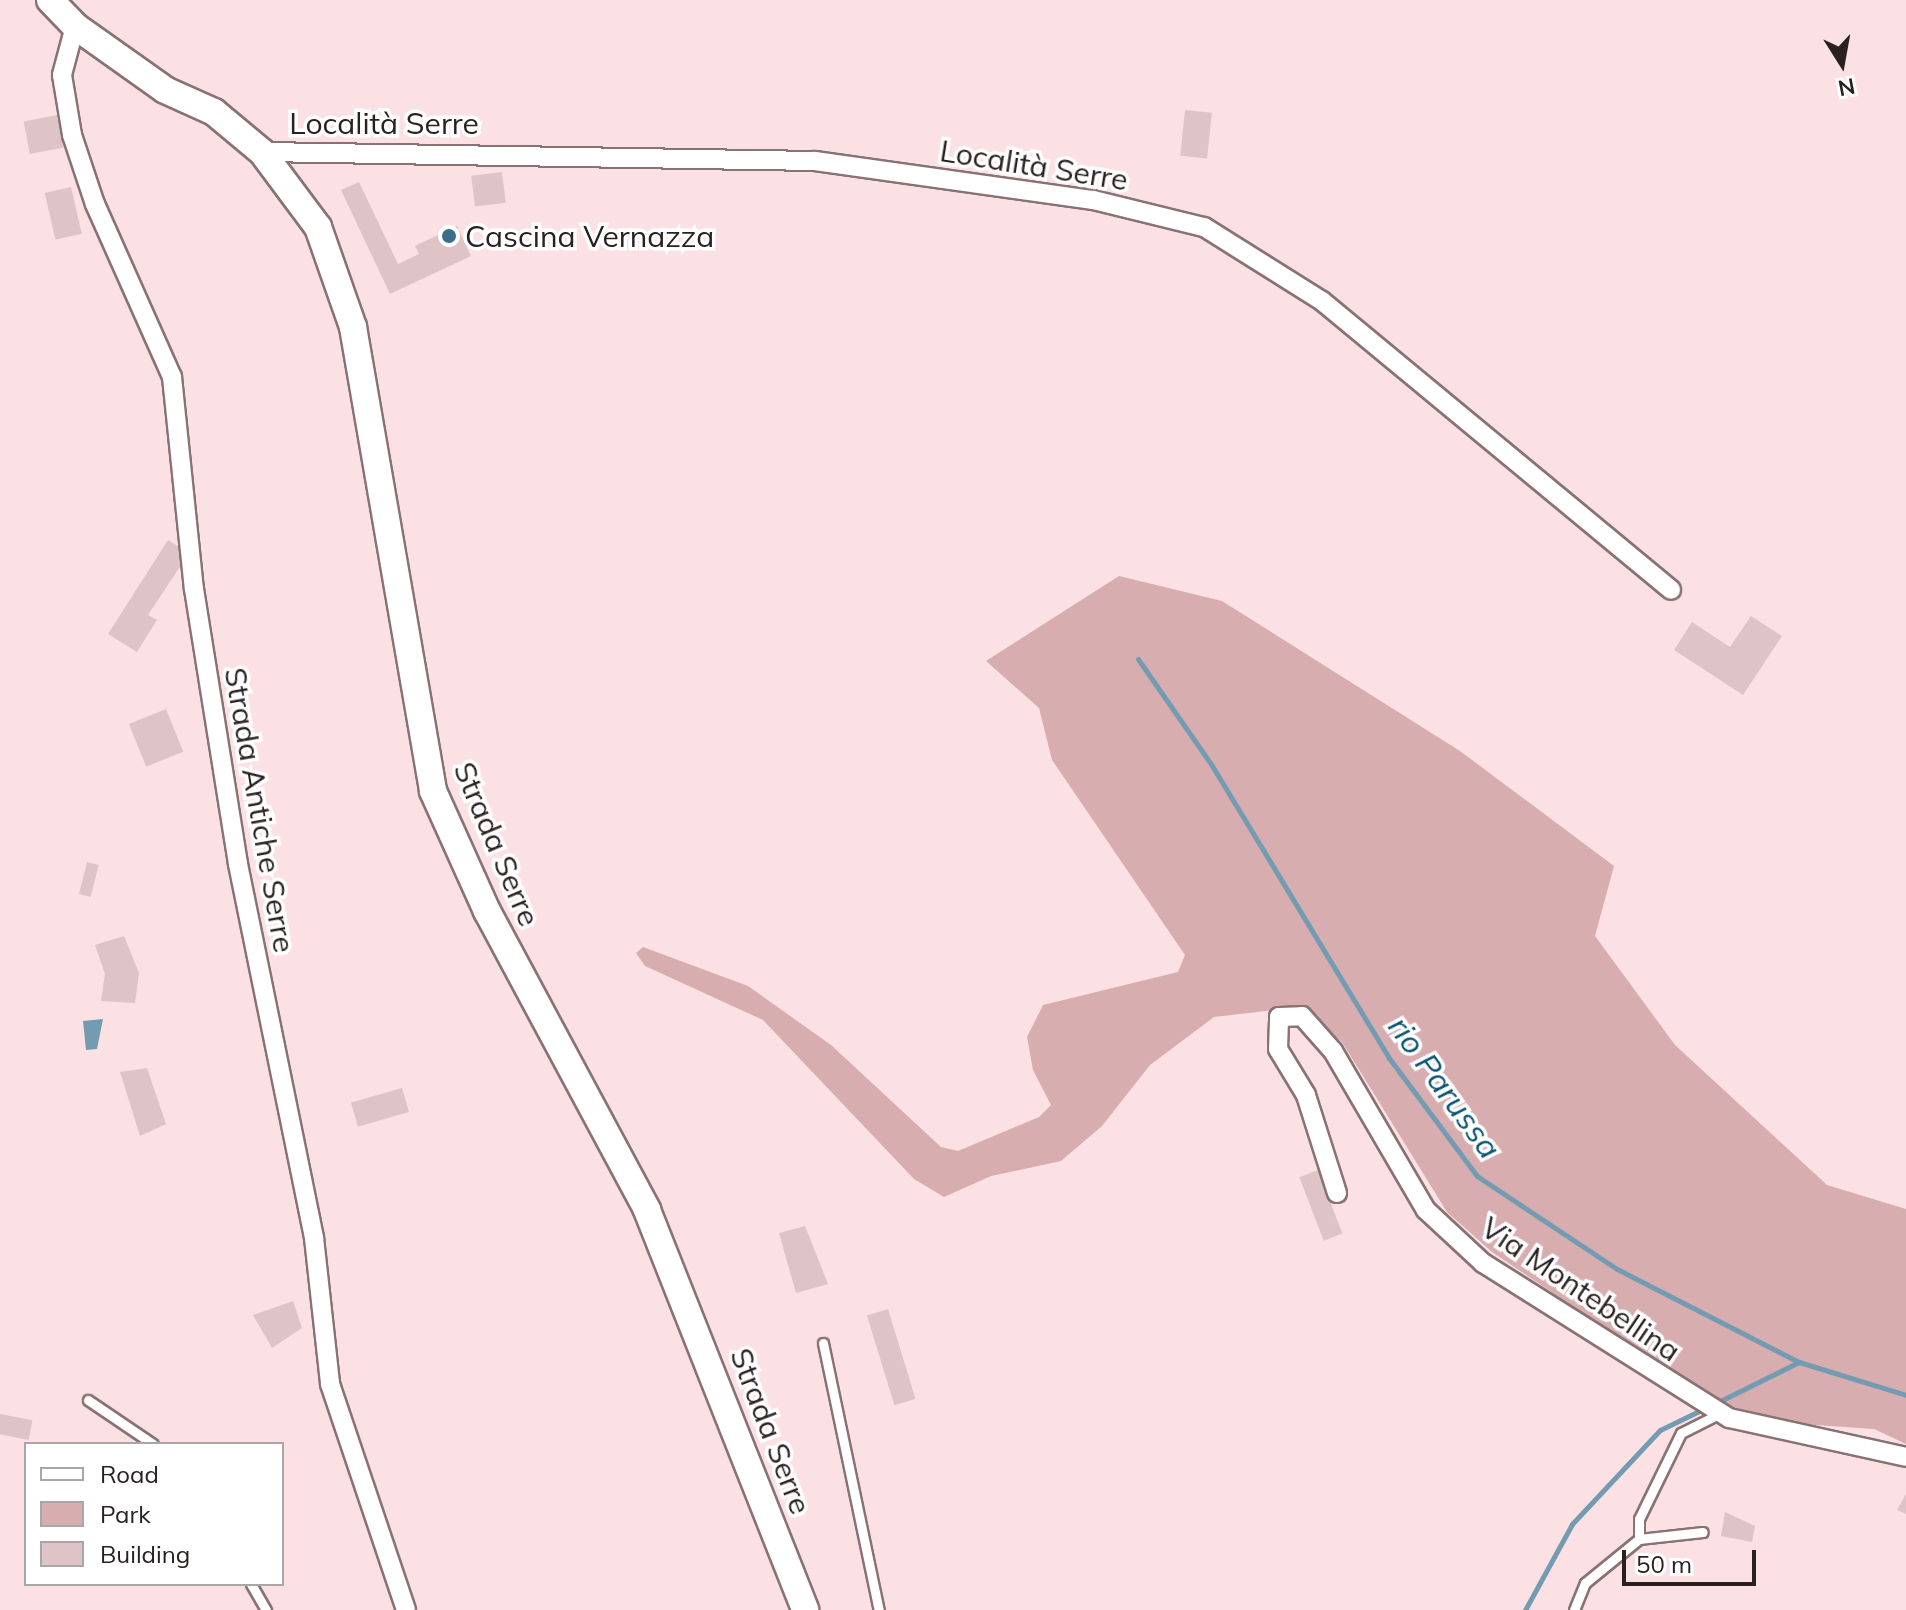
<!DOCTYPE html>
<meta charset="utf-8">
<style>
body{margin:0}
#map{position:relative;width:1906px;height:1610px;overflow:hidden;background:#fbe1e3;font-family:Mulish,sans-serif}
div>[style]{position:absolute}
.green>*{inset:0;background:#d7adb0}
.water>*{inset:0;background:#739bb1}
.stream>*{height:5px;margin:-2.5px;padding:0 2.5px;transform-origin:2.5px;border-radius:2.5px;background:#739bb1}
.building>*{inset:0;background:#dec4c6;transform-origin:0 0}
.roads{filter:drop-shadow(2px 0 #887273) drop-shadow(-2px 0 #887273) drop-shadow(0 2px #887273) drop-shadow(0 -2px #887273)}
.service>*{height:9px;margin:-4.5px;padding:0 4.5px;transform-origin:4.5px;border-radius:4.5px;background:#fff}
.minor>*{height:18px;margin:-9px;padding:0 9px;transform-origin:9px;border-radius:9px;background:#fff}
.secondary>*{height:26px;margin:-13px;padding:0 13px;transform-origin:13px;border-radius:13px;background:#fff}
.dots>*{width:22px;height:22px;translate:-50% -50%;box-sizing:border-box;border:4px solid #fff;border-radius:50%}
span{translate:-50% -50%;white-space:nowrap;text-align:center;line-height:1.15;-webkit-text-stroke:7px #fff;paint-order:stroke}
.street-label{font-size:30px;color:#292020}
.poi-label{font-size:30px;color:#292020}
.left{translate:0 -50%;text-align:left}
.water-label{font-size:32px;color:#055474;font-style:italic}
.legend{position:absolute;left:24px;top:1442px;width:260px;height:144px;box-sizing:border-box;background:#fff;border:2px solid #a9a6a6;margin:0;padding:10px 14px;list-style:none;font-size:24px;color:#292020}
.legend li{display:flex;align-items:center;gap:16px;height:40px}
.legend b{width:40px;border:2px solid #a9a6a6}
.north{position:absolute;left:1802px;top:24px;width:80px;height:80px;-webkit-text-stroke:6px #fff;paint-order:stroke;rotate:169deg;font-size:22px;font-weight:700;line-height:32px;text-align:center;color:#292020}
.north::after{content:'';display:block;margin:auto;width:28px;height:36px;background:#292020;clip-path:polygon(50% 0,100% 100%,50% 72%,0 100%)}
.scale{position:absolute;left:1622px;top:1550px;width:134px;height:36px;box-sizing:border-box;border:4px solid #292020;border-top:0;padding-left:10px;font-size:24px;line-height:28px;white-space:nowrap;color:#292020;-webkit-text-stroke:6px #fff;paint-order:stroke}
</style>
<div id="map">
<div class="green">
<i style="clip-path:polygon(1119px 576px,1222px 601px,1460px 751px,1614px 866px,1595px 936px,1675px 1045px,1827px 1185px,1906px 1209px,1906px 1444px,1874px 1429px,1770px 1422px,1705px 1395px,1492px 1252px,1447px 1212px,1342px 1042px,1299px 1007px,1214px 1017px,1150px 1065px,1102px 1126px,1061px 1161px,991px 1176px,944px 1197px,914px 1179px,763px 1020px,645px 966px,636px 953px,643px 947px,748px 986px,831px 1045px,941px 1147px,958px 1151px,1039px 1117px,1051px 1105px,1033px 1070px,1027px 1037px,1043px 1005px,1178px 972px,1185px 955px,1052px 760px,1039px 708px,986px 661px)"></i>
</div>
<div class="water">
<i style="clip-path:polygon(103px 1019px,97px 1049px,86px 1050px,83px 1021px)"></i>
</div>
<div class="stream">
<i style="left:1138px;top:659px;width:128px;rotate:55.2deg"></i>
<i style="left:1211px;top:764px;width:344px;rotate:58.8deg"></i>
<i style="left:1389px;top:1058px;width:147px;rotate:53.3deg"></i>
<i style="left:1477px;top:1176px;width:168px;rotate:33.6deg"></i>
<i style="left:1617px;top:1269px;width:204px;rotate:27.1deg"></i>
<i style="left:1799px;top:1362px;width:112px;rotate:17.1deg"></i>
<i style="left:1716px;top:1403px;width:93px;rotate:-26.3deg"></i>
<i style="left:1525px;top:1610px;width:98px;rotate:-61.3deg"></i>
<i style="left:1572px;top:1524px;width:129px;rotate:-46.9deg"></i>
<i style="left:1660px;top:1430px;width:48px;rotate:-26deg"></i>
</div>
<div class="building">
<i style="left:1185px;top:110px;width:27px;height:46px;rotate:6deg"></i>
<i style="left:57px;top:115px;width:33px;height:34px;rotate:79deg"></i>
<i style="left:502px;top:172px;width:31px;height:31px;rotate:83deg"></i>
<i style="clip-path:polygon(359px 182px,398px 264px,419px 254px,415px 246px,457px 226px,471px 256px,390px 294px,341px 190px)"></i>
<i style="left:71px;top:187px;width:48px;height:27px;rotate:77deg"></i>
<i style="clip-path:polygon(168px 540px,189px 553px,148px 615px,157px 620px,137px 652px,108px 634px)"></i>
<i style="clip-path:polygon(1751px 616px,1782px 636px,1743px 695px,1674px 650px,1692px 622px,1730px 647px)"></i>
<i style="left:166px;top:709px;width:46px;height:40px;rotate:68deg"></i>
<i style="left:87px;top:862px;width:12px;height:33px;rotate:14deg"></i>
<i style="clip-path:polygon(124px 936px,139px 973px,135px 1003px,101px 1001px,105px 974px,95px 945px)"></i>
<i style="clip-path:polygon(147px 1068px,166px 1124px,140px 1136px,120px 1072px)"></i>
<i style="left:402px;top:1088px;width:25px;height:53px;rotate:74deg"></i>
<i style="left:1318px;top:1170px;width:68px;height:20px;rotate:69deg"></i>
<i style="clip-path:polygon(805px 1226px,828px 1284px,796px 1293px,779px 1233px)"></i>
<i style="clip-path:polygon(293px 1301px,302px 1328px,272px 1348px,253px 1315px)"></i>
<i style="left:888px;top:1309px;width:94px;height:22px;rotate:73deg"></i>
<i style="left:0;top:1414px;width:33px;height:20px;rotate:11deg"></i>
<i style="clip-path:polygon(1906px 1494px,1906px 1514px,1897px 1510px)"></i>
<i style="clip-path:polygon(1725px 1512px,1755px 1526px,1752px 1542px,1721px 1536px)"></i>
</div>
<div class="roads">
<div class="service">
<i style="left:823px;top:1343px;width:273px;rotate:78.2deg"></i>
<i style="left:88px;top:1400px;width:78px;rotate:34.1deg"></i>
<i style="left:1639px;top:1539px;width:20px;rotate:-90deg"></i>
<i style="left:1639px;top:1519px;width:96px;rotate:-64deg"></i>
<i style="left:1681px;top:1433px;width:45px;rotate:-26.6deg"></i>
<i style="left:251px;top:1584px;width:30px;rotate:60deg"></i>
<i style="left:1574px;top:1610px;width:29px;rotate:-68deg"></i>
<i style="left:1585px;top:1583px;width:70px;rotate:-39.2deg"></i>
<i style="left:1639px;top:1539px;width:64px;rotate:-6.2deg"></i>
</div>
<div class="minor">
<i style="left:75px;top:26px;width:51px;rotate:104.9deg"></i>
<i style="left:62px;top:75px;width:61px;rotate:80.5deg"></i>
<i style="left:72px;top:135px;width:73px;rotate:71.6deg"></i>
<i style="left:95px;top:204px;width:189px;rotate:66deg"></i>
<i style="left:172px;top:377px;width:213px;rotate:84.1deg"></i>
<i style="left:194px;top:589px;width:278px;rotate:80.9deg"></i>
<i style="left:238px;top:864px;width:382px;rotate:78.5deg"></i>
<i style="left:314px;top:1238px;width:147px;rotate:83.7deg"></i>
<i style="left:330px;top:1384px;width:238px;rotate:71.4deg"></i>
<i style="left:262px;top:152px;width:553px;rotate:0.93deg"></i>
<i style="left:815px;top:161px;width:281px;rotate:8deg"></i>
<i style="left:1093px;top:200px;width:114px;rotate:13.7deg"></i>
<i style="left:1204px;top:227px;width:139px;rotate:32.1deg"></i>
<i style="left:1322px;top:301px;width:453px;rotate:39.6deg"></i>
<i style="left:1337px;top:1193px;width:103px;rotate:-107.6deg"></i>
<i style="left:1306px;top:1095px;width:54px;rotate:-121.3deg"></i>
<i style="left:1278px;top:1049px;width:32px;rotate:-88deg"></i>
<i style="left:1279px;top:1017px;width:23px;rotate:-2deg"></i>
<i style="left:1302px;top:1016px;width:47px;rotate:48.5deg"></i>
<i style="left:1333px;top:1051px;width:184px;rotate:59.7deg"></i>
<i style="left:1426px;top:1210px;width:78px;rotate:42.9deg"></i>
<i style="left:1483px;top:1263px;width:291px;rotate:32.2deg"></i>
<i style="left:1729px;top:1418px;width:181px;rotate:12.4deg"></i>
</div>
<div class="secondary">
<i style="left:50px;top:0;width:36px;rotate:46deg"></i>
<i style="left:75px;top:26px;width:110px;rotate:35.4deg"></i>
<i style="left:165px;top:90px;width:54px;rotate:24.2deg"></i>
<i style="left:214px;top:112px;width:62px;rotate:39.8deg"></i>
<i style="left:262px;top:152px;width:94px;rotate:53.3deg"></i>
<i style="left:318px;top:227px;width:106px;rotate:70.7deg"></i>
<i style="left:353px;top:327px;width:471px;rotate:80.2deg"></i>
<i style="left:433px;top:791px;width:132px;rotate:65.8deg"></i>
<i style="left:487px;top:911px;width:339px;rotate:61.8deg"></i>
<i style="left:647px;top:1210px;width:430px;rotate:68.4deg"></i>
</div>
</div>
<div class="dots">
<i style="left:449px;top:236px;background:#386e89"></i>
</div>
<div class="street-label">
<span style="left:384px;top:123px">Località Serre</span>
<span style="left:1034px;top:165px;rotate:9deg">Località Serre</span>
<span style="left:260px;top:810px;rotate:80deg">Strada Antiche Serre</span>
<span style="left:497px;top:844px;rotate:67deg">Strada Serre</span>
<span style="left:1581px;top:1289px;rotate:34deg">Via Montebellina</span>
<span style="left:771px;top:1431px;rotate:69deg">Strada Serre</span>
</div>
<div class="poi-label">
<span class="left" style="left:465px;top:236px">Cascina Vernazza</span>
</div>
<div class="water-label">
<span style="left:1445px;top:1087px;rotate:54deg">rio Parussa</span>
</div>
<ul class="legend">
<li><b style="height:10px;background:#fff"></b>Road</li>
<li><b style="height:22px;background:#d7adb0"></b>Park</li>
<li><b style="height:22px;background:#dec4c6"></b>Building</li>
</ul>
<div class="north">N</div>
<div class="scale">50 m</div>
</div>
